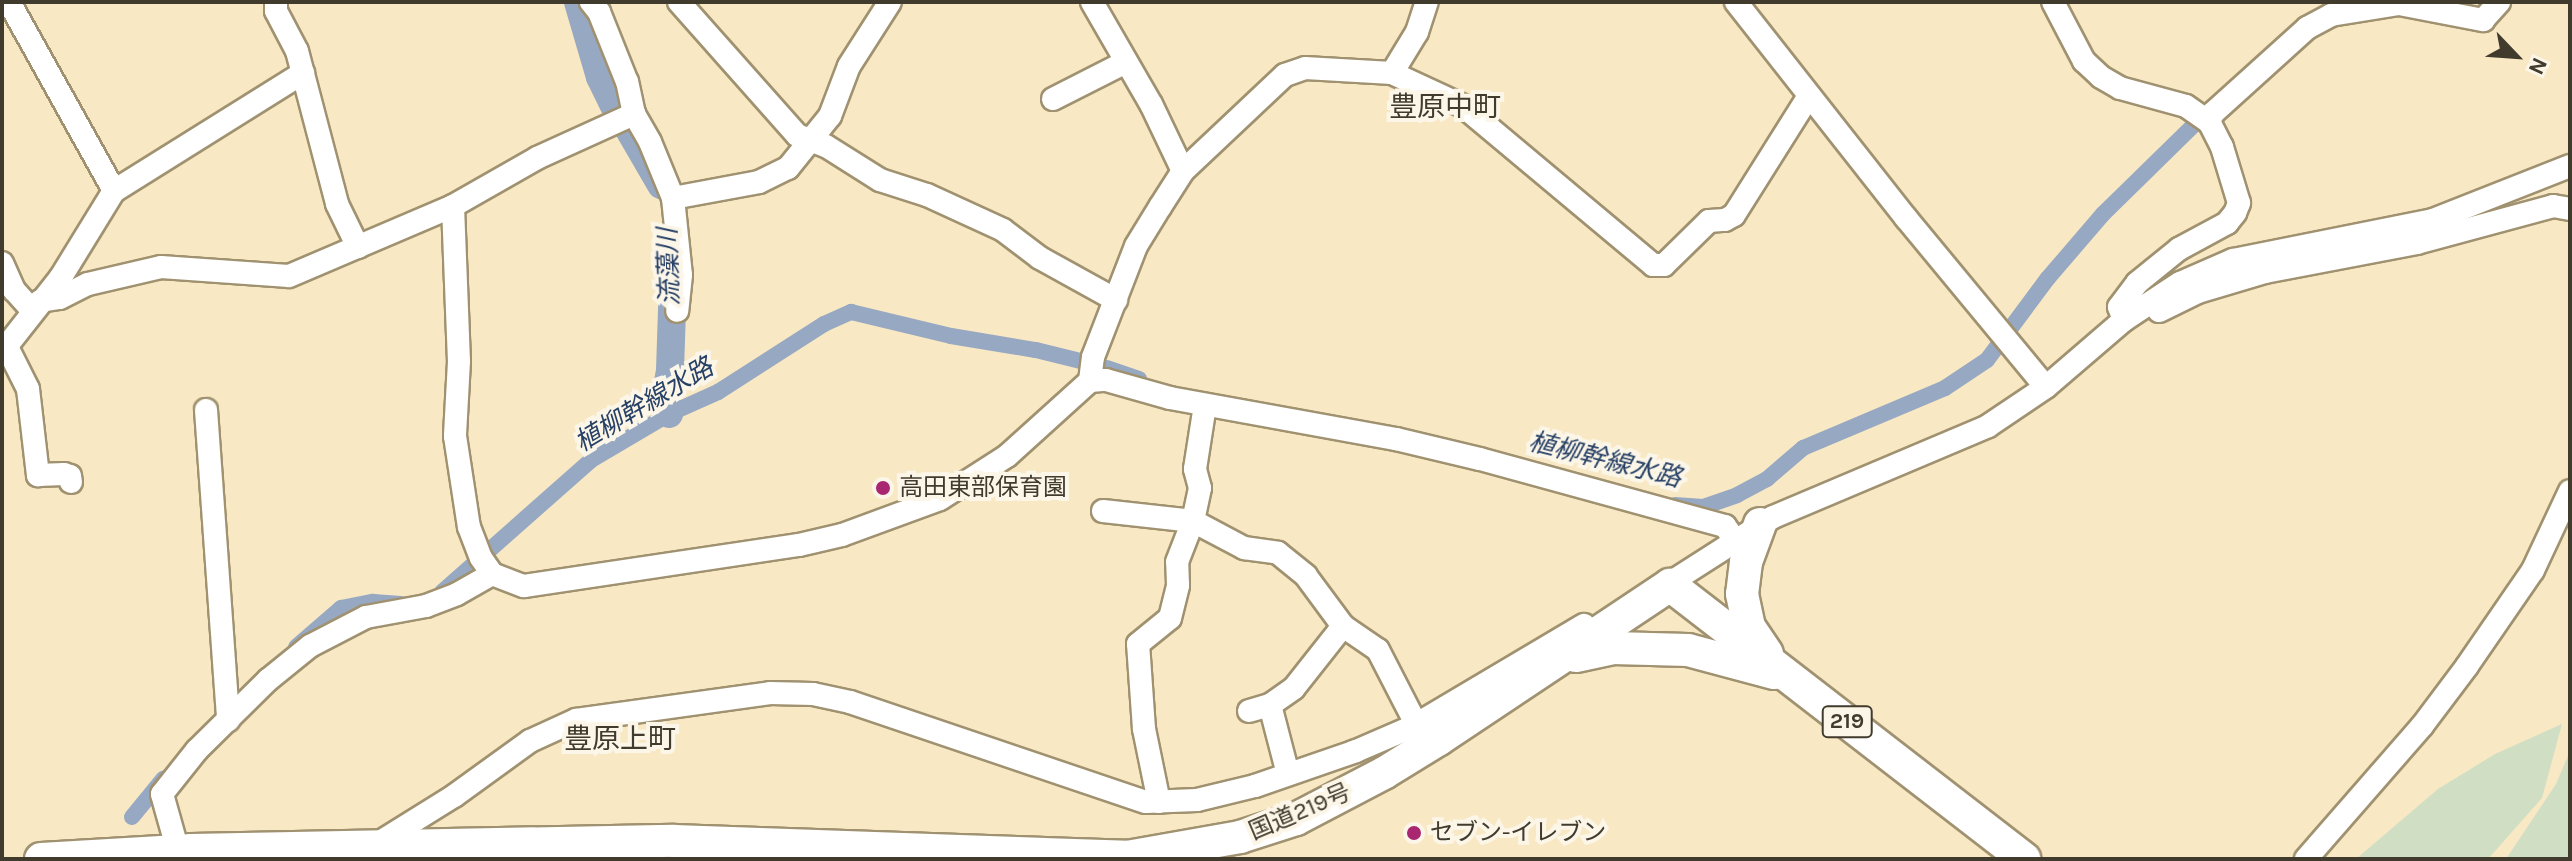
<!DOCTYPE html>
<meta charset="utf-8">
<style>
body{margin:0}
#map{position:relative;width:2572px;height:861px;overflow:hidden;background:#f8e8c4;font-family:Karla,"Noto Sans JP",sans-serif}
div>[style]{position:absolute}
.green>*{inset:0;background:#d0dfc4}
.canal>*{height:16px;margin:-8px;padding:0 8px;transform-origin:8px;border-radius:8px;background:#97a8c2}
.river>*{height:28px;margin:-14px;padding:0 14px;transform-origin:14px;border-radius:14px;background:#97a8c2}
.roads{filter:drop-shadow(2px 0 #a09270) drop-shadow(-2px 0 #a09270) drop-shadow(0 2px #a09270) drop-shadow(0 -2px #a09270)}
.minor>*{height:22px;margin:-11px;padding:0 11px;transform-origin:11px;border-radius:11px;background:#fff}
.highway>*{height:32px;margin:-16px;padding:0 16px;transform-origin:16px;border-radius:16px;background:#fff}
.dots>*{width:22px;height:22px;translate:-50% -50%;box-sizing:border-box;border:4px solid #fcf6e8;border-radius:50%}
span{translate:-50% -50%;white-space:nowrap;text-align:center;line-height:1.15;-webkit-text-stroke:8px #fcf6e8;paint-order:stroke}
.shield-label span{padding:2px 6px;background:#fcf6e8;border:2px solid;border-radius:6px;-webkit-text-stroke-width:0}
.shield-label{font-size:22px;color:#413b2d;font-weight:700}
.poi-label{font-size:24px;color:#413b2d}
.left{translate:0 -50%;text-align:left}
.street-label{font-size:24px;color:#413b2d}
.water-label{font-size:26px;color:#274066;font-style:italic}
.quarter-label{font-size:28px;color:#413b2d}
.frame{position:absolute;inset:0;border:4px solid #413b2d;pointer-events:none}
.north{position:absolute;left:2476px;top:16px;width:80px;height:80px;-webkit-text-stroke:6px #fcf6e8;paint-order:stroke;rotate:115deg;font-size:22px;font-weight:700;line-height:32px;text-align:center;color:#413b2d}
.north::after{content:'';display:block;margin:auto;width:28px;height:36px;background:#413b2d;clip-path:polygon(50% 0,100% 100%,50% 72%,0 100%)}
</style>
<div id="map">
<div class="green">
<i style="clip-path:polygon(2562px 724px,2542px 798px,2488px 859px,2356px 859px,2438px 789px,2495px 754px)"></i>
<i style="clip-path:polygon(2570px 751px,2570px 859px,2506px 859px,2556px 784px)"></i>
</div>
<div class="canal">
<i style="left:1107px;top:368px;width:34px;rotate:19deg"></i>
<i style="left:1675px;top:505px;width:28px;rotate:4deg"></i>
<i style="left:1703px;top:507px;width:36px;rotate:-19deg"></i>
<i style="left:1737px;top:495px;width:34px;rotate:-28deg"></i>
<i style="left:1767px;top:479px;width:48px;rotate:-40.7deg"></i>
<i style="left:1803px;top:448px;width:154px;rotate:-22.9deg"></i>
<i style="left:1945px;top:388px;width:50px;rotate:-33.7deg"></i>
<i style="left:1987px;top:360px;width:102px;rotate:-53.4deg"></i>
<i style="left:2048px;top:278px;width:84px;rotate:-49.3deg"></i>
<i style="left:2103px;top:214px;width:132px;rotate:-44.4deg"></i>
<i style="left:442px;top:592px;width:199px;rotate:-41.5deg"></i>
<i style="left:591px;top:460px;width:91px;rotate:-30.5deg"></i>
<i style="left:669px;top:414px;width:54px;rotate:-24.2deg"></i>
<i style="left:718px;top:392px;width:126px;rotate:-32.7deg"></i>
<i style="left:824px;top:324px;width:30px;rotate:-24deg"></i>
<i style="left:851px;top:312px;width:103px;rotate:13.5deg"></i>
<i style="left:951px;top:336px;width:86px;rotate:9.4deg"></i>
<i style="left:1036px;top:350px;width:50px;rotate:13.8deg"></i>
<i style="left:296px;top:647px;width:60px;rotate:-40.9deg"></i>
<i style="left:341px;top:608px;width:33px;rotate:-11deg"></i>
<i style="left:373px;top:602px;width:28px;rotate:4deg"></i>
<i style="left:132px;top:817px;width:50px;rotate:-50.6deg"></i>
</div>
<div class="river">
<i style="left:578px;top:2px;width:78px;rotate:73.7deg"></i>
<i style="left:600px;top:77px;width:37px;rotate:64deg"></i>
<i style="left:628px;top:128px;width:66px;rotate:59.9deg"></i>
<i style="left:669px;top:414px;width:16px;rotate:-105deg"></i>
<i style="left:665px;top:399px;width:29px;rotate:-80deg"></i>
<i style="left:670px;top:370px;width:89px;rotate:-88.1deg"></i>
</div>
<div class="roads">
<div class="minor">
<i style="left:9px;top:2px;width:216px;rotate:60.9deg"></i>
<i style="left:276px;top:2px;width:9px;rotate:90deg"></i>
<i style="left:276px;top:11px;width:45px;rotate:62.3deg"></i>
<i style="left:297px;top:51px;width:158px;rotate:75.3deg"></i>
<i style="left:337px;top:204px;width:48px;rotate:64deg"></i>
<i style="left:679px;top:2px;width:178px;rotate:48.4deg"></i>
<i style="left:797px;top:135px;width:31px;rotate:21deg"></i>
<i style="left:826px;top:146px;width:64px;rotate:32.2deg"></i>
<i style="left:880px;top:180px;width:49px;rotate:17.7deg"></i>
<i style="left:927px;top:195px;width:84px;rotate:24.7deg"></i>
<i style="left:1003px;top:230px;width:46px;rotate:37.1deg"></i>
<i style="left:1040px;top:258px;width:87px;rotate:28.9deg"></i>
<i style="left:1092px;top:2px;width:118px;rotate:60deg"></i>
<i style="left:1151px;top:104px;width:74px;rotate:64.5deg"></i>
<i style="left:1736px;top:2px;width:275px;rotate:51.8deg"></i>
<i style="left:1906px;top:218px;width:219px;rotate:50.4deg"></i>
<i style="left:2053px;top:2px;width:67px;rotate:62.3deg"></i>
<i style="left:2084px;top:61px;width:23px;rotate:43deg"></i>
<i style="left:2101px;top:77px;width:22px;rotate:30deg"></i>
<i style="left:2120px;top:88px;width:68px;rotate:15.3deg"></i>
<i style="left:2186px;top:106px;width:28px;rotate:35deg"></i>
<i style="left:1392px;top:73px;width:48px;rotate:-58.6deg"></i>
<i style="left:1417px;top:32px;width:32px;rotate:-72deg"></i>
<i style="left:1053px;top:99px;width:82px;rotate:-26.9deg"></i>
<i style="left:634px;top:114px;width:32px;rotate:60deg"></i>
<i style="left:650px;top:142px;width:61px;rotate:67.7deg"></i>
<i style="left:673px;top:198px;width:77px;rotate:84.1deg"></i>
<i style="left:681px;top:275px;width:36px;rotate:96deg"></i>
<i style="left:673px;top:198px;width:87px;rotate:-10.5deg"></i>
<i style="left:759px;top:182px;width:32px;rotate:-26deg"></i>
<i style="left:788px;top:168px;width:67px;rotate:-51.1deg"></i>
<i style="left:830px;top:116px;width:53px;rotate:-69.2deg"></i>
<i style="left:849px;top:66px;width:76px;rotate:-57.4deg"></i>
<i style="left:453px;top:206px;width:155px;rotate:87.8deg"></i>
<i style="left:459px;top:361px;width:75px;rotate:93.1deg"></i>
<i style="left:455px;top:436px;width:92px;rotate:81.3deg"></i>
<i style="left:469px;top:527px;width:33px;rotate:69deg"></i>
<i style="left:481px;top:558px;width:19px;rotate:55deg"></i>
<i style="left:492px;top:574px;width:34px;rotate:21deg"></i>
<i style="left:524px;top:586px;width:278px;rotate:-8.5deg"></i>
<i style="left:799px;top:545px;width:44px;rotate:-13.1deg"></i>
<i style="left:842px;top:535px;width:104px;rotate:-20.2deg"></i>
<i style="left:940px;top:499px;width:80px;rotate:-32.7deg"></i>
<i style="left:1007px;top:456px;width:112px;rotate:-42.1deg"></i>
<i style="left:1090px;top:381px;width:16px;rotate:-4deg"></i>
<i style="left:1106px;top:380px;width:66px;rotate:15.7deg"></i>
<i style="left:1170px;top:398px;width:230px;rotate:10.3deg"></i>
<i style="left:1396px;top:439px;width:86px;rotate:13.4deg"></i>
<i style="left:1480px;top:459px;width:254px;rotate:15.3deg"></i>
<i style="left:1725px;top:526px;width:16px;rotate:55deg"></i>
<i style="left:2px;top:263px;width:30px;rotate:66deg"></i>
<i style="left:14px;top:290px;width:28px;rotate:48deg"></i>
<i style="left:40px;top:301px;width:20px;rotate:-9deg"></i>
<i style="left:60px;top:298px;width:31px;rotate:-27deg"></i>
<i style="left:88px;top:284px;width:75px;rotate:-13.1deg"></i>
<i style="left:161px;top:267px;width:128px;rotate:4deg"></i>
<i style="left:289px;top:276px;width:178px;rotate:-23.1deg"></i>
<i style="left:453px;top:206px;width:97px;rotate:-29.7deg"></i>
<i style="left:537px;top:158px;width:107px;rotate:-24.4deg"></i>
<i style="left:634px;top:114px;width:33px;rotate:-102deg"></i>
<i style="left:627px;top:82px;width:75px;rotate:-111.8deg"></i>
<i style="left:599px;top:12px;width:13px;rotate:-129deg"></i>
<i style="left:2159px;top:311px;width:43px;rotate:-26deg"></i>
<i style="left:2198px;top:292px;width:70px;rotate:-16.6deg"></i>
<i style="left:2265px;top:272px;width:155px;rotate:-10.8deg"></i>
<i style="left:2417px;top:243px;width:141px;rotate:-15.2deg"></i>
<i style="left:2553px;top:206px;width:17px;rotate:10deg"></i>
<i style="left:2124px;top:320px;width:14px;rotate:-111deg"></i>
<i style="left:2119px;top:307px;width:30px;rotate:-53deg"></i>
<i style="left:2137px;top:283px;width:54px;rotate:-39deg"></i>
<i style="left:2179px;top:249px;width:55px;rotate:-28.4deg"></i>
<i style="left:2227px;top:223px;width:13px;rotate:-51deg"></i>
<i style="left:2235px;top:213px;width:11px;rotate:-68deg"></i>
<i style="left:2239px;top:203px;width:59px;rotate:-106.9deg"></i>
<i style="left:2222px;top:147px;width:28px;rotate:-117deg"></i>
<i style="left:2209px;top:122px;width:10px;rotate:-66deg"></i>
<i style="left:2213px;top:113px;width:127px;rotate:-42.1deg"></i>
<i style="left:2307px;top:28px;width:27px;rotate:-28deg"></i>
<i style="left:2331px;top:15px;width:69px;rotate:-9.2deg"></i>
<i style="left:2399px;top:4px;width:86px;rotate:10.8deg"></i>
<i style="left:2483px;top:20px;width:24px;rotate:-48deg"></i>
<i style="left:7px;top:347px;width:47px;rotate:63.4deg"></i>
<i style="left:28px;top:389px;width:87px;rotate:83.4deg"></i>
<i style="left:38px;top:475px;width:26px;rotate:-2deg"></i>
<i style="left:64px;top:474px;width:6px;rotate:18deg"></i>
<i style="left:70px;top:476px;width:6px;rotate:81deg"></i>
<i style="left:2px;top:352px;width:95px;rotate:-51.8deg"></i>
<i style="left:61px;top:277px;width:101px;rotate:-58.4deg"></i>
<i style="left:114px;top:191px;width:223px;rotate:-32deg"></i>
<i style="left:1090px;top:381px;width:24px;rotate:-83deg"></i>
<i style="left:1093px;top:357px;width:119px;rotate:-68.8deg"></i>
<i style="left:1136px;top:246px;width:46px;rotate:-58.4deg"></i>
<i style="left:1160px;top:207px;width:43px;rotate:-57.4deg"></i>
<i style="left:1183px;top:171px;width:140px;rotate:-43.3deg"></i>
<i style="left:1285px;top:75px;width:21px;rotate:-19deg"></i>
<i style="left:1305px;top:68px;width:87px;rotate:3.3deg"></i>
<i style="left:1392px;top:73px;width:78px;rotate:24.9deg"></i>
<i style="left:1463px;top:106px;width:248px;rotate:39.9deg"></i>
<i style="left:1653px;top:265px;width:11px"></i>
<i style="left:1664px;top:265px;width:63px;rotate:-44.4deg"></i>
<i style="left:1709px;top:221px;width:16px;rotate:-4deg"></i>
<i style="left:1725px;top:220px;width:10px;rotate:-29deg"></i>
<i style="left:1734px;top:215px;width:141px;rotate:-57.8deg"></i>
<i style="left:206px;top:410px;width:311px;rotate:85.9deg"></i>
<i style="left:1103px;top:511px;width:91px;rotate:6.3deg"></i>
<i style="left:1193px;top:521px;width:58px;rotate:27.9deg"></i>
<i style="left:1244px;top:548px;width:34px;rotate:8deg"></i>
<i style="left:1278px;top:553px;width:36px;rotate:39deg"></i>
<i style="left:1306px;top:576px;width:62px;rotate:53.5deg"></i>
<i style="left:1343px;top:626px;width:42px;rotate:34.4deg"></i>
<i style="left:1378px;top:650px;width:83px;rotate:62.8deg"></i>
<i style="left:1659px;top:590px;width:135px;rotate:-32.6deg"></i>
<i style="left:1773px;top:517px;width:233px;rotate:-22.9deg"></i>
<i style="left:1988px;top:426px;width:70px;rotate:-33.9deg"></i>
<i style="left:2046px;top:387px;width:103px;rotate:-40.7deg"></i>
<i style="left:2124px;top:320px;width:67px;rotate:-33.5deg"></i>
<i style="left:2180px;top:283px;width:58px;rotate:-23.5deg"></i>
<i style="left:2233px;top:260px;width:204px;rotate:-11.3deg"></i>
<i style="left:2433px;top:220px;width:147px;rotate:-21.5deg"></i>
<i style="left:1270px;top:705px;width:29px;rotate:-35deg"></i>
<i style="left:1294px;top:688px;width:79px;rotate:-51.7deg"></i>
<i style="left:1249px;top:711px;width:22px;rotate:-16deg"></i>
<i style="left:1270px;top:705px;width:71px;rotate:75.4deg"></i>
<i style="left:1159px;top:802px;width:75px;rotate:-101.6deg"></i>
<i style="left:1144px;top:729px;width:85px;rotate:-94deg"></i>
<i style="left:1138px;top:644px;width:41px;rotate:-39.1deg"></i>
<i style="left:1170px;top:618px;width:34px;rotate:-76deg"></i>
<i style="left:1178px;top:585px;width:23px;rotate:-92deg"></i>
<i style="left:1177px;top:562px;width:44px;rotate:-68.7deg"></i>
<i style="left:1193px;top:521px;width:34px;rotate:-78deg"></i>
<i style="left:1200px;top:488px;width:20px;rotate:-105deg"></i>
<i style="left:1195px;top:469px;width:65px;rotate:-81.1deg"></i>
<i style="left:372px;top:847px;width:97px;rotate:-31.9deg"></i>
<i style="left:454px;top:796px;width:94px;rotate:-35.9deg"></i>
<i style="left:530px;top:741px;width:51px;rotate:-24.5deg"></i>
<i style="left:576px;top:720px;width:196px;rotate:-7.9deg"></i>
<i style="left:770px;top:693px;width:43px;rotate:1.3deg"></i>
<i style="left:813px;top:694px;width:38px;rotate:12deg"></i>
<i style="left:850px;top:702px;width:312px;rotate:18.7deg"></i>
<i style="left:1146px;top:802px;width:51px;rotate:-2.2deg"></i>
<i style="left:1197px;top:800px;width:60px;rotate:-13.6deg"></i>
<i style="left:1255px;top:786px;width:107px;rotate:-19.1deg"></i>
<i style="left:1356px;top:751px;width:61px;rotate:-23.2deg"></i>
<i style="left:1412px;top:727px;width:200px;rotate:-30.7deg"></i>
<i style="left:178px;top:851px;width:59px;rotate:-105.7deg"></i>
<i style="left:162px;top:794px;width:56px;rotate:-51.5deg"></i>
<i style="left:197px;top:750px;width:100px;rotate:-44.6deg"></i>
<i style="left:268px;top:680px;width:54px;rotate:-39deg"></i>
<i style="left:310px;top:646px;width:63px;rotate:-27.4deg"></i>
<i style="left:366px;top:617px;width:61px;rotate:-10.4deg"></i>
<i style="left:426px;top:606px;width:33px;rotate:-21deg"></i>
<i style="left:457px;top:594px;width:40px;rotate:-29.7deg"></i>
<i style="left:2306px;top:859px;width:176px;rotate:-48.9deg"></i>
<i style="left:2422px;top:726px;width:75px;rotate:-53.1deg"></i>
<i style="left:2467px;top:666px;width:116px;rotate:-55.5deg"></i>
<i style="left:2533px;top:570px;width:87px;rotate:-64.9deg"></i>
</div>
<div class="highway">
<i style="left:1760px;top:524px;width:40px;rotate:110.2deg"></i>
<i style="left:1746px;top:562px;width:32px;rotate:97deg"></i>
<i style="left:1742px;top:594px;width:34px;rotate:78deg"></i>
<i style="left:1749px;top:627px;width:32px;rotate:56deg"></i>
<i style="left:1576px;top:656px;width:38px;rotate:-12deg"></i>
<i style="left:1613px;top:648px;width:75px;rotate:1.5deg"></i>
<i style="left:1688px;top:650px;width:89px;rotate:15deg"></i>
<i style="left:41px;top:859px;width:150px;rotate:-3.4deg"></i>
<i style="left:191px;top:850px;width:483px;rotate:-1.1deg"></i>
<i style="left:674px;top:841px;width:453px;rotate:2deg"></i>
<i style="left:1127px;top:857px;width:115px;rotate:-10deg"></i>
<i style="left:1240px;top:837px;width:59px;rotate:-17.8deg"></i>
<i style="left:1296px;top:819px;width:99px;rotate:-27.6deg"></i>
<i style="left:1384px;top:773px;width:65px;rotate:-31.7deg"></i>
<i style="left:1439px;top:739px;width:278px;rotate:-33.7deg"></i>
<i style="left:1670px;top:585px;width:448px;rotate:37.7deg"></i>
</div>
</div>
<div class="dots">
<i style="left:883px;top:488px;background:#a92671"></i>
<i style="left:1414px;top:833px;background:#a92671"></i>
</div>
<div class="shield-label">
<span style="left:1847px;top:722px">219</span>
</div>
<div class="poi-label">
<span class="left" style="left:899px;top:488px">高田東部保育園</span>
<span class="left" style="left:1430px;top:833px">セブン-イレブン</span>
</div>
<div class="street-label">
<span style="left:1300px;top:812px;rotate:-23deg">国道219号</span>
</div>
<div class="water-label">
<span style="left:669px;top:267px;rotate:-92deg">流藻川</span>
<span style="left:644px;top:405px;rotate:-31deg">植柳幹線水路</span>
<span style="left:1605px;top:460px;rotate:14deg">植柳幹線水路</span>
</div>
<div class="quarter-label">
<span style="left:1445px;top:107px">豊原中町</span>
<span style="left:620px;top:739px">豊原上町</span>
</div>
<div class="frame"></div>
<div class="north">N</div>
</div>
